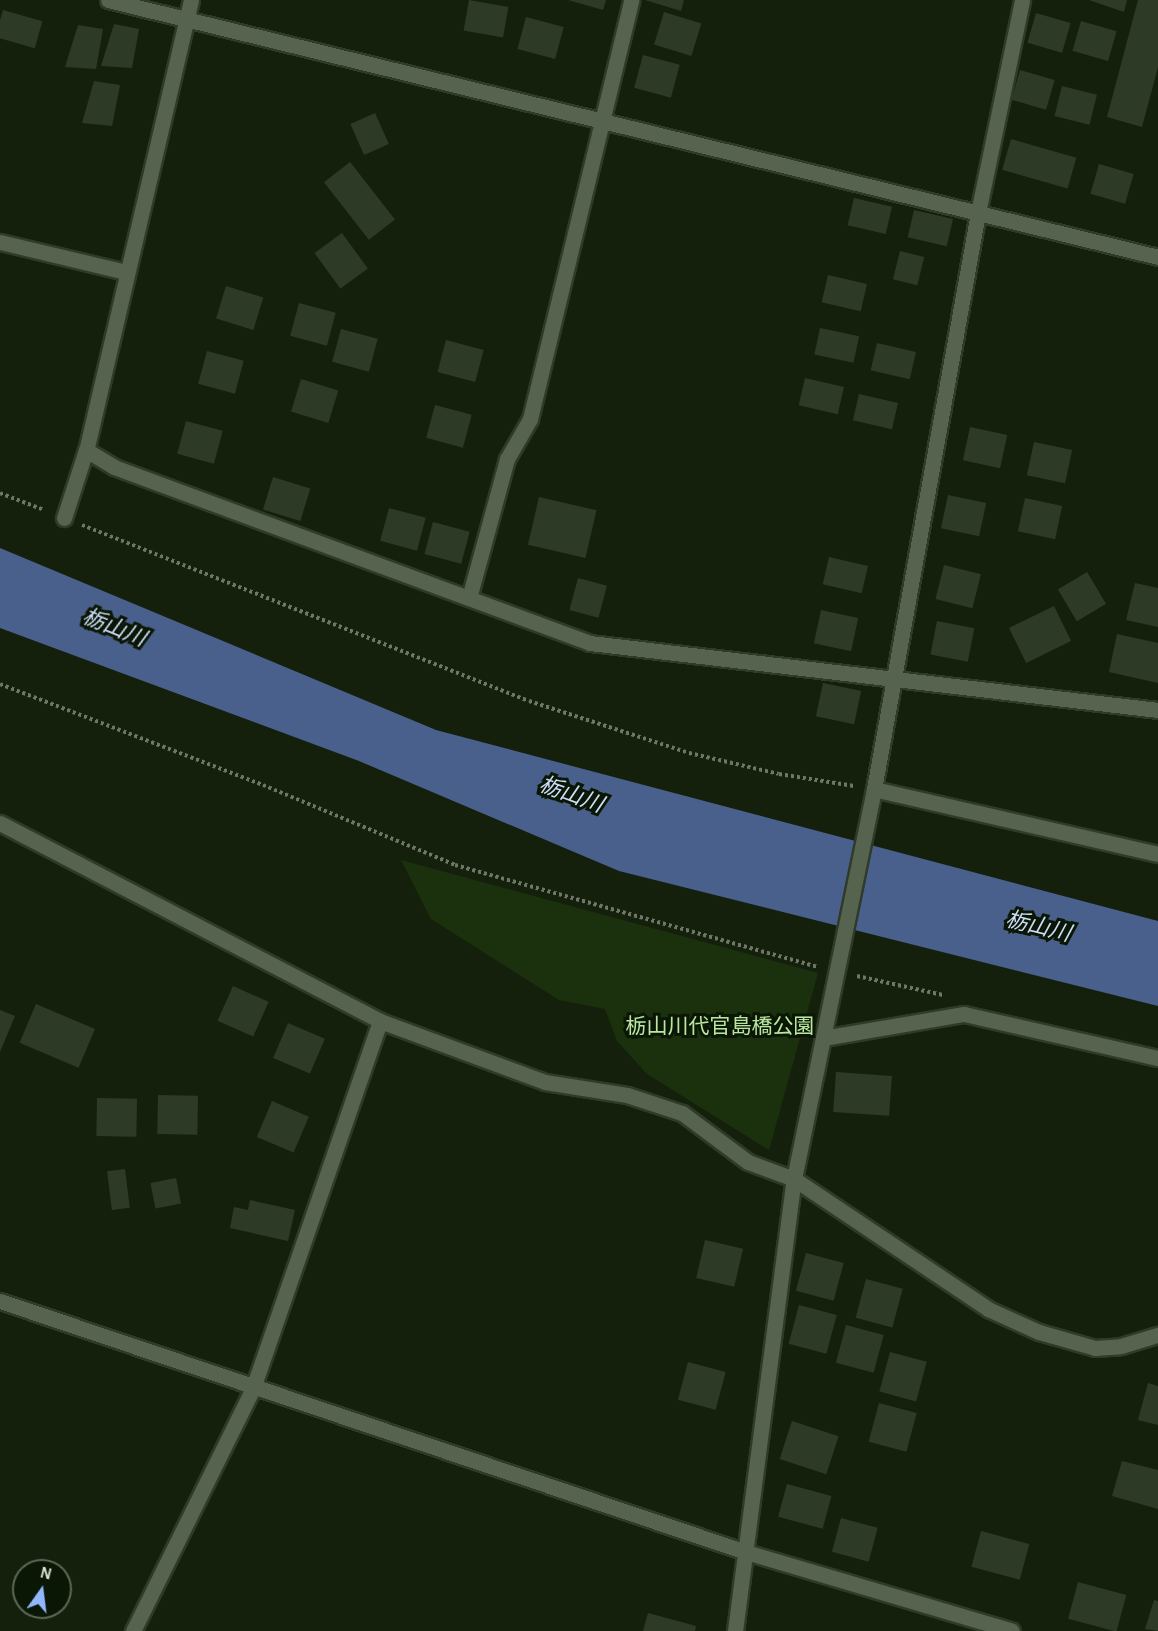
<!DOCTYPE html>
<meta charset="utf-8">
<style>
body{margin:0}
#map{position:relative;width:1158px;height:1631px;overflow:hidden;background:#14200c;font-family:"Alegreya Sans","Noto Sans JP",sans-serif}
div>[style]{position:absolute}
.green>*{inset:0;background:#1b300d}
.water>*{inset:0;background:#49608c}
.building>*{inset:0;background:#2d3b26;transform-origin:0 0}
.path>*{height:4px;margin-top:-2px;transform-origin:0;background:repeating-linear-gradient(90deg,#6d7766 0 3px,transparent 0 6px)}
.roads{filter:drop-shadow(2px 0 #2f3b28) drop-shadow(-2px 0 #2f3b28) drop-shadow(0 2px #2f3b28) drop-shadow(0 -2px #2f3b28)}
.minor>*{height:15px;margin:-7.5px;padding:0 7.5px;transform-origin:7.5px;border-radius:7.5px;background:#56634f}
span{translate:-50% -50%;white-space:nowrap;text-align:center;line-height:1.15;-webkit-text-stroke:6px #0b1705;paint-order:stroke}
.park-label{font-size:21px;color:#bae7a0}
.water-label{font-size:22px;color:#cedefa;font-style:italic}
.north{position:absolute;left:12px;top:1559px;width:60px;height:60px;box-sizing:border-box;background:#0b1705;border:2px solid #5d6757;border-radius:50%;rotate:14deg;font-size:16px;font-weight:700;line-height:24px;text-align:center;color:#d7dfd2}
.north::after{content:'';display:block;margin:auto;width:21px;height:27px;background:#92b7fd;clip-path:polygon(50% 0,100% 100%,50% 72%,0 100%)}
</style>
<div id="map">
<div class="green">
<i style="clip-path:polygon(401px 860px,818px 973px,769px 1150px,647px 1074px,617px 1041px,605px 1009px,559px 1000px,431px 919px)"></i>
</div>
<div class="water">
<i style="clip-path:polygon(0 548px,436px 730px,1158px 921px,1158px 1006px,619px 871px,359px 761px,0 628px)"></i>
</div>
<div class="building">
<i style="left:469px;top:0;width:40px;height:31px;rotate:10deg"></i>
<i style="clip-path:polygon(568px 0,606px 0,603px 10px)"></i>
<i style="clip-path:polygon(645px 0,684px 0,681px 11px)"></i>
<i style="clip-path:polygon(1089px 0,1127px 0,1124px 12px)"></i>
<i style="clip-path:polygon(1138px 0,1158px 0,1158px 67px,1142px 127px,1107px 117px)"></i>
<i style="left:3px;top:10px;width:41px;height:28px;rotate:16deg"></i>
<i style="left:664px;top:12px;width:39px;height:34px;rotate:17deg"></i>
<i style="left:1036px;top:13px;width:36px;height:31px;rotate:16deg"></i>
<i style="left:526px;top:17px;width:39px;height:33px;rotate:15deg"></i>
<i style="left:1081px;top:21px;width:37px;height:31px;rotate:16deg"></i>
<i style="clip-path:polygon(114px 24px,139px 29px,132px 68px,101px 66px)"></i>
<i style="clip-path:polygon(78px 25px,103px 29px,96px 69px,65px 67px)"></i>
<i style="left:643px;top:55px;width:38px;height:34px;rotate:15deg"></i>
<i style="left:1020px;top:70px;width:36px;height:31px;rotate:16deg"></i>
<i style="clip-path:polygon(94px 81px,120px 85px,112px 126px,82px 123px)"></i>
<i style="left:1062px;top:86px;width:36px;height:31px;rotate:14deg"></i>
<i style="left:375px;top:113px;width:34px;height:27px;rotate:66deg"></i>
<i style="left:1011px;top:139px;width:68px;height:32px;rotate:16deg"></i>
<i style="left:350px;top:162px;width:73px;height:33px;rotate:52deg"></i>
<i style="left:1099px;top:164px;width:36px;height:31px;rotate:16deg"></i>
<i style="left:854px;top:198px;width:39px;height:28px;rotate:13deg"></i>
<i style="left:914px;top:210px;width:40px;height:28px;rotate:13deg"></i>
<i style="left:342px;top:233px;width:44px;height:34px;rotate:54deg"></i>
<i style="left:900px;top:251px;width:25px;height:29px;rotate:14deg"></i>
<i style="left:828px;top:275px;width:40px;height:28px;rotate:13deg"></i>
<i style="left:226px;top:286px;width:39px;height:34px;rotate:17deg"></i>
<i style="left:299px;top:303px;width:38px;height:34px;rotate:15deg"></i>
<i style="left:820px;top:328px;width:40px;height:27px;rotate:12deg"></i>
<i style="left:341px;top:329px;width:38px;height:34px;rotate:15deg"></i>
<i style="left:446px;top:340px;width:39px;height:33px;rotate:15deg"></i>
<i style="left:877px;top:343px;width:40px;height:28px;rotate:13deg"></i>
<i style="left:207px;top:351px;width:38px;height:34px;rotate:15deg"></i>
<i style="left:805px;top:378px;width:40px;height:28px;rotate:13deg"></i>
<i style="left:301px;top:379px;width:39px;height:34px;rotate:17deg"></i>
<i style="left:859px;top:394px;width:40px;height:27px;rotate:13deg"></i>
<i style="left:435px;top:405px;width:38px;height:34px;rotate:15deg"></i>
<i style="left:186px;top:421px;width:38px;height:34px;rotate:15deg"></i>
<i style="left:970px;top:427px;width:38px;height:34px;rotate:12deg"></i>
<i style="left:1034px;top:442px;width:39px;height:34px;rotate:12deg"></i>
<i style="left:273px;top:477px;width:39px;height:34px;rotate:17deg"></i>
<i style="left:948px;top:495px;width:39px;height:34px;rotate:12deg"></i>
<i style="left:539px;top:497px;width:59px;height:49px;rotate:13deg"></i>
<i style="left:1025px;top:498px;width:38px;height:34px;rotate:12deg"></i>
<i style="left:389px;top:508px;width:38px;height:34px;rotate:15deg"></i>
<i style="left:433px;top:522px;width:38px;height:33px;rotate:15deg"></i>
<i style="left:829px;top:557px;width:40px;height:28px;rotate:13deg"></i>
<i style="left:944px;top:565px;width:38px;height:35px;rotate:14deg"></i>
<i style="left:1087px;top:572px;width:37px;height:34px;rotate:59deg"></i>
<i style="left:578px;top:578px;width:30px;height:33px;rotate:15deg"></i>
<i style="clip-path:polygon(1135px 583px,1158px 588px,1158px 627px,1126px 620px)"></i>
<i style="left:1054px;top:606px;width:39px;height:50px;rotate:64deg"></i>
<i style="left:821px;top:610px;width:38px;height:34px;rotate:12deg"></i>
<i style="left:937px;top:621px;width:38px;height:34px;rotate:11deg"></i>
<i style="clip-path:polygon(1117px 634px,1158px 643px,1158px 683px,1109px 672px)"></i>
<i style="left:823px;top:683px;width:39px;height:34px;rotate:12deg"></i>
<i style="left:233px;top:986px;width:39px;height:38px;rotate:24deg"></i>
<i style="left:36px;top:1004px;width:64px;height:42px;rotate:23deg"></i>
<i style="clip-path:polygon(0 1010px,15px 1016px,0 1052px)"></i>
<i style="left:288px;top:1023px;width:40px;height:38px;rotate:23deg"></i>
<i style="left:836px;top:1072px;width:56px;height:40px;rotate:4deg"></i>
<i style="left:158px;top:1095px;width:40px;height:39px;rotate:1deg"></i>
<i style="left:97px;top:1098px;width:40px;height:38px;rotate:1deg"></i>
<i style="left:272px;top:1101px;width:40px;height:39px;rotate:23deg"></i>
<i style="left:125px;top:1169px;width:39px;height:18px;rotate:83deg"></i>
<i style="left:176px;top:1178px;width:26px;height:26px;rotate:79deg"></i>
<i style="clip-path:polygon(250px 1200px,295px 1210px,288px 1241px,230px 1228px,234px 1207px,248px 1210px)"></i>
<i style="left:705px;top:1240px;width:39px;height:39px;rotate:13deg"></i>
<i style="left:806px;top:1253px;width:39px;height:39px;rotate:15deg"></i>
<i style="left:866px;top:1279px;width:38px;height:40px;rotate:15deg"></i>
<i style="left:799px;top:1305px;width:39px;height:40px;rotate:15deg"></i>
<i style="left:846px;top:1325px;width:39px;height:39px;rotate:15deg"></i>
<i style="left:890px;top:1352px;width:38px;height:41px;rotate:15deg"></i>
<i style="left:688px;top:1362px;width:39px;height:39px;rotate:15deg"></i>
<i style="clip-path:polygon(1148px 1383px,1158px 1386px,1158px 1425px,1138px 1420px)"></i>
<i style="left:879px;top:1403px;width:39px;height:40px;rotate:15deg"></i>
<i style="left:792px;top:1421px;width:49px;height:40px;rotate:18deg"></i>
<i style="clip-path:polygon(1122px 1461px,1158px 1470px,1158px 1509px,1112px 1496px)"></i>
<i style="left:787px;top:1484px;width:46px;height:34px;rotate:15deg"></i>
<i style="left:841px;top:1518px;width:38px;height:35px;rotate:15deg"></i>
<i style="left:981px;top:1531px;width:50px;height:37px;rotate:15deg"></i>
<i style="left:1078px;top:1582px;width:50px;height:38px;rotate:15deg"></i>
<i style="clip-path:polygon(1154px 1600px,1158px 1601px,1158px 1631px,1145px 1629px)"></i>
<i style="clip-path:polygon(648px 1613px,696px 1626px,695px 1631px,643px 1631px)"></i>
</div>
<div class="path">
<i style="left:0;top:493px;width:47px;rotate:21.1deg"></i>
<i style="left:82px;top:525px;width:480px;rotate:21.5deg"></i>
<i style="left:529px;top:701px;width:168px;rotate:18deg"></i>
<i style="left:689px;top:753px;width:92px;rotate:13.1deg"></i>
<i style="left:779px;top:774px;width:76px;rotate:9.1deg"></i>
<i style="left:0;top:684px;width:282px;rotate:21deg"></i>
<i style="left:263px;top:785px;width:208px;rotate:22.6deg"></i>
<i style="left:455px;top:865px;width:377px;rotate:15.7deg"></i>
<i style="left:857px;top:976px;width:88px;rotate:12.5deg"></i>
</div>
<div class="roads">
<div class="minor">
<i style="left:108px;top:0;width:1081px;rotate:13.75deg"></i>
<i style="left:191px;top:0;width:462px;rotate:103.1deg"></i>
<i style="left:86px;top:450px;width:33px;rotate:31deg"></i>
<i style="left:114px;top:467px;width:507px;rotate:20.29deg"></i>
<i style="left:590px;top:643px;width:572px;rotate:6.73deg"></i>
<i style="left:0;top:242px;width:130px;rotate:13.4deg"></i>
<i style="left:64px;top:518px;width:71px;rotate:-72.1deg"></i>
<i style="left:469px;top:598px;width:144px;rotate:-74.7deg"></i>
<i style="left:507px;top:459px;width:46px;rotate:-60.1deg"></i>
<i style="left:530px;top:419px;width:431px;rotate:-76.4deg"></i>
<i style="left:874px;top:789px;width:291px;rotate:12.9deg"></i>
<i style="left:0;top:823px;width:428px;rotate:27.5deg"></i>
<i style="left:380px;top:1021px;width:176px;rotate:20.3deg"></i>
<i style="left:545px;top:1082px;width:83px;rotate:9deg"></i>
<i style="left:627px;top:1095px;width:58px;rotate:18.1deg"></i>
<i style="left:682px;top:1113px;width:82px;rotate:36.6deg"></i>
<i style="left:748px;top:1162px;width:49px;rotate:20.3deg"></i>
<i style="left:794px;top:1179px;width:234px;rotate:33.8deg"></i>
<i style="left:988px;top:1309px;width:56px;rotate:24.3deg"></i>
<i style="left:1039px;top:1332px;width:58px;rotate:15.9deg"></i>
<i style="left:1095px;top:1348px;width:26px;rotate:-4deg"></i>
<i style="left:1121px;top:1346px;width:39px;rotate:-17deg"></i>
<i style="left:823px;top:1038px;width:143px;rotate:-9.7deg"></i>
<i style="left:964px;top:1014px;width:199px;rotate:12.8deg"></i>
<i style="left:0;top:1301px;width:787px;rotate:18.6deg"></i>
<i style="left:746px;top:1552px;width:277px;rotate:16.5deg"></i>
<i style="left:133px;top:1631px;width:271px;rotate:-63.7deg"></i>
<i style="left:253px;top:1388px;width:388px;rotate:-70.9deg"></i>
<i style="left:735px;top:1631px;width:456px;rotate:-82.6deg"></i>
<i style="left:794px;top:1179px;width:398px;rotate:-78.4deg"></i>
<i style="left:874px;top:789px;width:585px;rotate:-79.77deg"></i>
<i style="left:978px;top:213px;width:217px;rotate:-78.3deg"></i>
</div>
</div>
<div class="park-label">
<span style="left:720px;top:1027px">栃山川代官島橋公園</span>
</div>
<div class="water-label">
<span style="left:114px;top:628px;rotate:22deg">栃山川</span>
<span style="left:571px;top:795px;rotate:20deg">栃山川</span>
<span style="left:1038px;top:927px;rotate:14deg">栃山川</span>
</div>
<div class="north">N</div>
</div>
